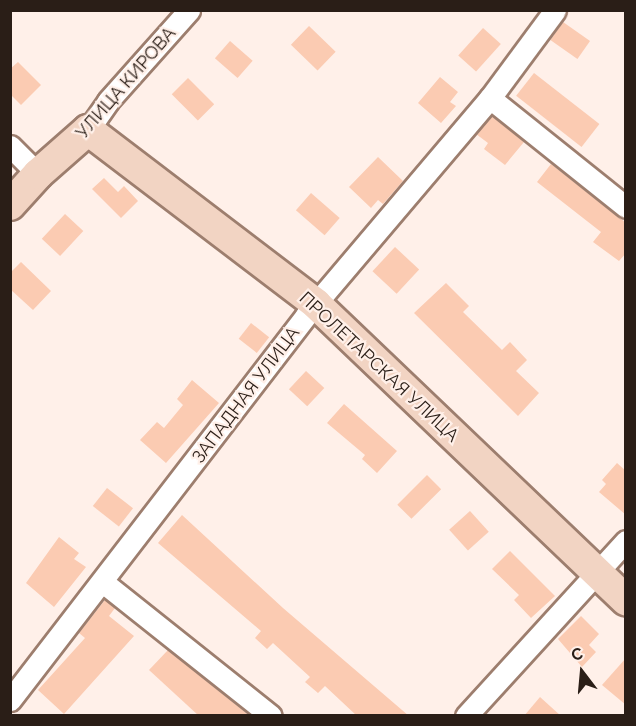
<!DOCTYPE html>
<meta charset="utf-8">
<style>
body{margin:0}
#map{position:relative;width:636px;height:726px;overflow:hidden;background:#fff0e9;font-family:Raleway,sans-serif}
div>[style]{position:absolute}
.building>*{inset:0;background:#fbcbb2;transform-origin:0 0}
.roads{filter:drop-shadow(2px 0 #9d7e6e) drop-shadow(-2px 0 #9d7e6e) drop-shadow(0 2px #9d7e6e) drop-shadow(0 -2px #9d7e6e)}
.street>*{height:21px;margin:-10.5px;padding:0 10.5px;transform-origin:10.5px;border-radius:10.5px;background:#fff}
.secondary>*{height:30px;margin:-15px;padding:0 15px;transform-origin:15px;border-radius:15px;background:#f2d4c3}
span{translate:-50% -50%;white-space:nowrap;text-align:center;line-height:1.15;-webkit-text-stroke:4.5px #fff0e9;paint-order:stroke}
.street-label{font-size:18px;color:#2a1e17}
.frame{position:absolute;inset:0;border:12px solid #2a1e17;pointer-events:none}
.north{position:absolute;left:552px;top:642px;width:60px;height:60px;-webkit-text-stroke:4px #fff0e9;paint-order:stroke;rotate:344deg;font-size:16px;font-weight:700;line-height:24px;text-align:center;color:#2a1e17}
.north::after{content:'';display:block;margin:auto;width:21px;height:27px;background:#2a1e17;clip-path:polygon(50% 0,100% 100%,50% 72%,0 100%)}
</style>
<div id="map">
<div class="building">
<i style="left:563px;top:22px;width:33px;height:22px;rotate:35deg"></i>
<i style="left:309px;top:26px;width:37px;height:26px;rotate:44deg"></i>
<i style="left:483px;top:28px;width:24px;height:37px;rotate:42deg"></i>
<i style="left:230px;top:41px;width:30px;height:23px;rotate:41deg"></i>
<i style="clip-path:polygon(18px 62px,41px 85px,21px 105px,10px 94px,10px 69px)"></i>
<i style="left:534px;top:73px;width:83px;height:29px;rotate:38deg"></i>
<i style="clip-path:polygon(440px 77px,458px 92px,450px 102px,456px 106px,441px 123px,418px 103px)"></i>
<i style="left:188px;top:78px;width:37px;height:23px;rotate:45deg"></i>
<i style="clip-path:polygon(492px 116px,524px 142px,505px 165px,484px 149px,488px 143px,476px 134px)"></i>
<i style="clip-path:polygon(378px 157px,403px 181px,383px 204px,378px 200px,371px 208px,349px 187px)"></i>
<i style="clip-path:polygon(551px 164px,626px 223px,626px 253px,619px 261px,593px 242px,601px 232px,537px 182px)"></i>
<i style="clip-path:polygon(104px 178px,118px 192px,124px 186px,138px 201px,121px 218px,92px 189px)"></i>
<i style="left:311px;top:193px;width:38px;height:23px;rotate:41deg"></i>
<i style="left:65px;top:214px;width:25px;height:34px;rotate:43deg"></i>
<i style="left:395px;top:247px;width:33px;height:33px;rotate:43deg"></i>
<i style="clip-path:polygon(21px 262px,51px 291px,33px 310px,10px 289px,10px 273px)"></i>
<i style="clip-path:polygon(446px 283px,469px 306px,463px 312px,502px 350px,510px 342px,527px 360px,516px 371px,539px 393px,518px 416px,414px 313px)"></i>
<i style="left:251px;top:323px;width:23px;height:20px;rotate:38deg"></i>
<i style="left:306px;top:371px;width:25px;height:25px;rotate:43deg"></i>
<i style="clip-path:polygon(192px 380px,219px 403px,166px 463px,140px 440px,157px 422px,164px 428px,183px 405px,177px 399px)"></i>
<i style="clip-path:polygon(344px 404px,397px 451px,377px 473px,362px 459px,365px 455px,327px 423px)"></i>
<i style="clip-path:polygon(617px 463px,626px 471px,626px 515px,599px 492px,606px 484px,602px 480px)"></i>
<i style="left:427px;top:475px;width:20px;height:42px;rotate:45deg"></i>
<i style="left:107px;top:488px;width:33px;height:23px;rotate:38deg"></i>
<i style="left:470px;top:511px;width:28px;height:28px;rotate:48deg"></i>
<i style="clip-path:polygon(182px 515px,283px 608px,409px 716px,357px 716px,325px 686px,318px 693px,305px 682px,310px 677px,273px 643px,267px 649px,255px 638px,261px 631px,158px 543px)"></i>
<i style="clip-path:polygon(59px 537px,79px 553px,74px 559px,86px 567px,54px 607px,26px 583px)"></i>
<i style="clip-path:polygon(510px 551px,555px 596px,531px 618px,514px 600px,519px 595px,492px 569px)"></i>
<i style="clip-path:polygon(105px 600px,115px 608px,109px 616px,134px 636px,64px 714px,38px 690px,85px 638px,79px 633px)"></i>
<i style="clip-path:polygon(581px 616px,599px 634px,589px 645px,596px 652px,582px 667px,558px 639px)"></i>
<i style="clip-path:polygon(168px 650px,250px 716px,199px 716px,149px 670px)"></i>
<i style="clip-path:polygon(626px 658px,626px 705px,602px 685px)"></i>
<i style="clip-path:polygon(540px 697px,561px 716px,524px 716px)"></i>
</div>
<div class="roads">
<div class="street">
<i style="left:490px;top:98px;width:174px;rotate:38.7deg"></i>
<i style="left:88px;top:130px;width:35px;rotate:-55deg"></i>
<i style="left:108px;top:101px;width:122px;rotate:-48.3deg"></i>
<i style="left:10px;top:146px;width:40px;rotate:45deg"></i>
<i style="left:104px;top:583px;width:213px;rotate:38.5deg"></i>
<i style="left:10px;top:700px;width:486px;rotate:-52.4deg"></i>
<i style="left:306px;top:315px;width:285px;rotate:-49.7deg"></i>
<i style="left:490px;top:98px;width:109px;rotate:-53.5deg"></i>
<i style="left:466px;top:716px;width:237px;rotate:-47.6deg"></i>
</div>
<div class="secondary">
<i style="left:10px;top:205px;width:42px;rotate:-47.9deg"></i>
<i style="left:38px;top:174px;width:67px;rotate:-41.3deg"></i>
<i style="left:88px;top:130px;width:287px;rotate:37.3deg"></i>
<i style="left:316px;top:304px;width:429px;rotate:43.7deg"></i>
</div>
</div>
<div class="street-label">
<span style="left:126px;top:83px;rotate:-49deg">УЛИЦА КИРОВА</span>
<span style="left:379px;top:367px;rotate:43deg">ПРОЛЕТАРСКАЯ УЛИЦА</span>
<span style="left:246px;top:395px;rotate:-53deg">ЗАПАДНАЯ УЛИЦА</span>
</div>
<div class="frame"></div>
<div class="north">С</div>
</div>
